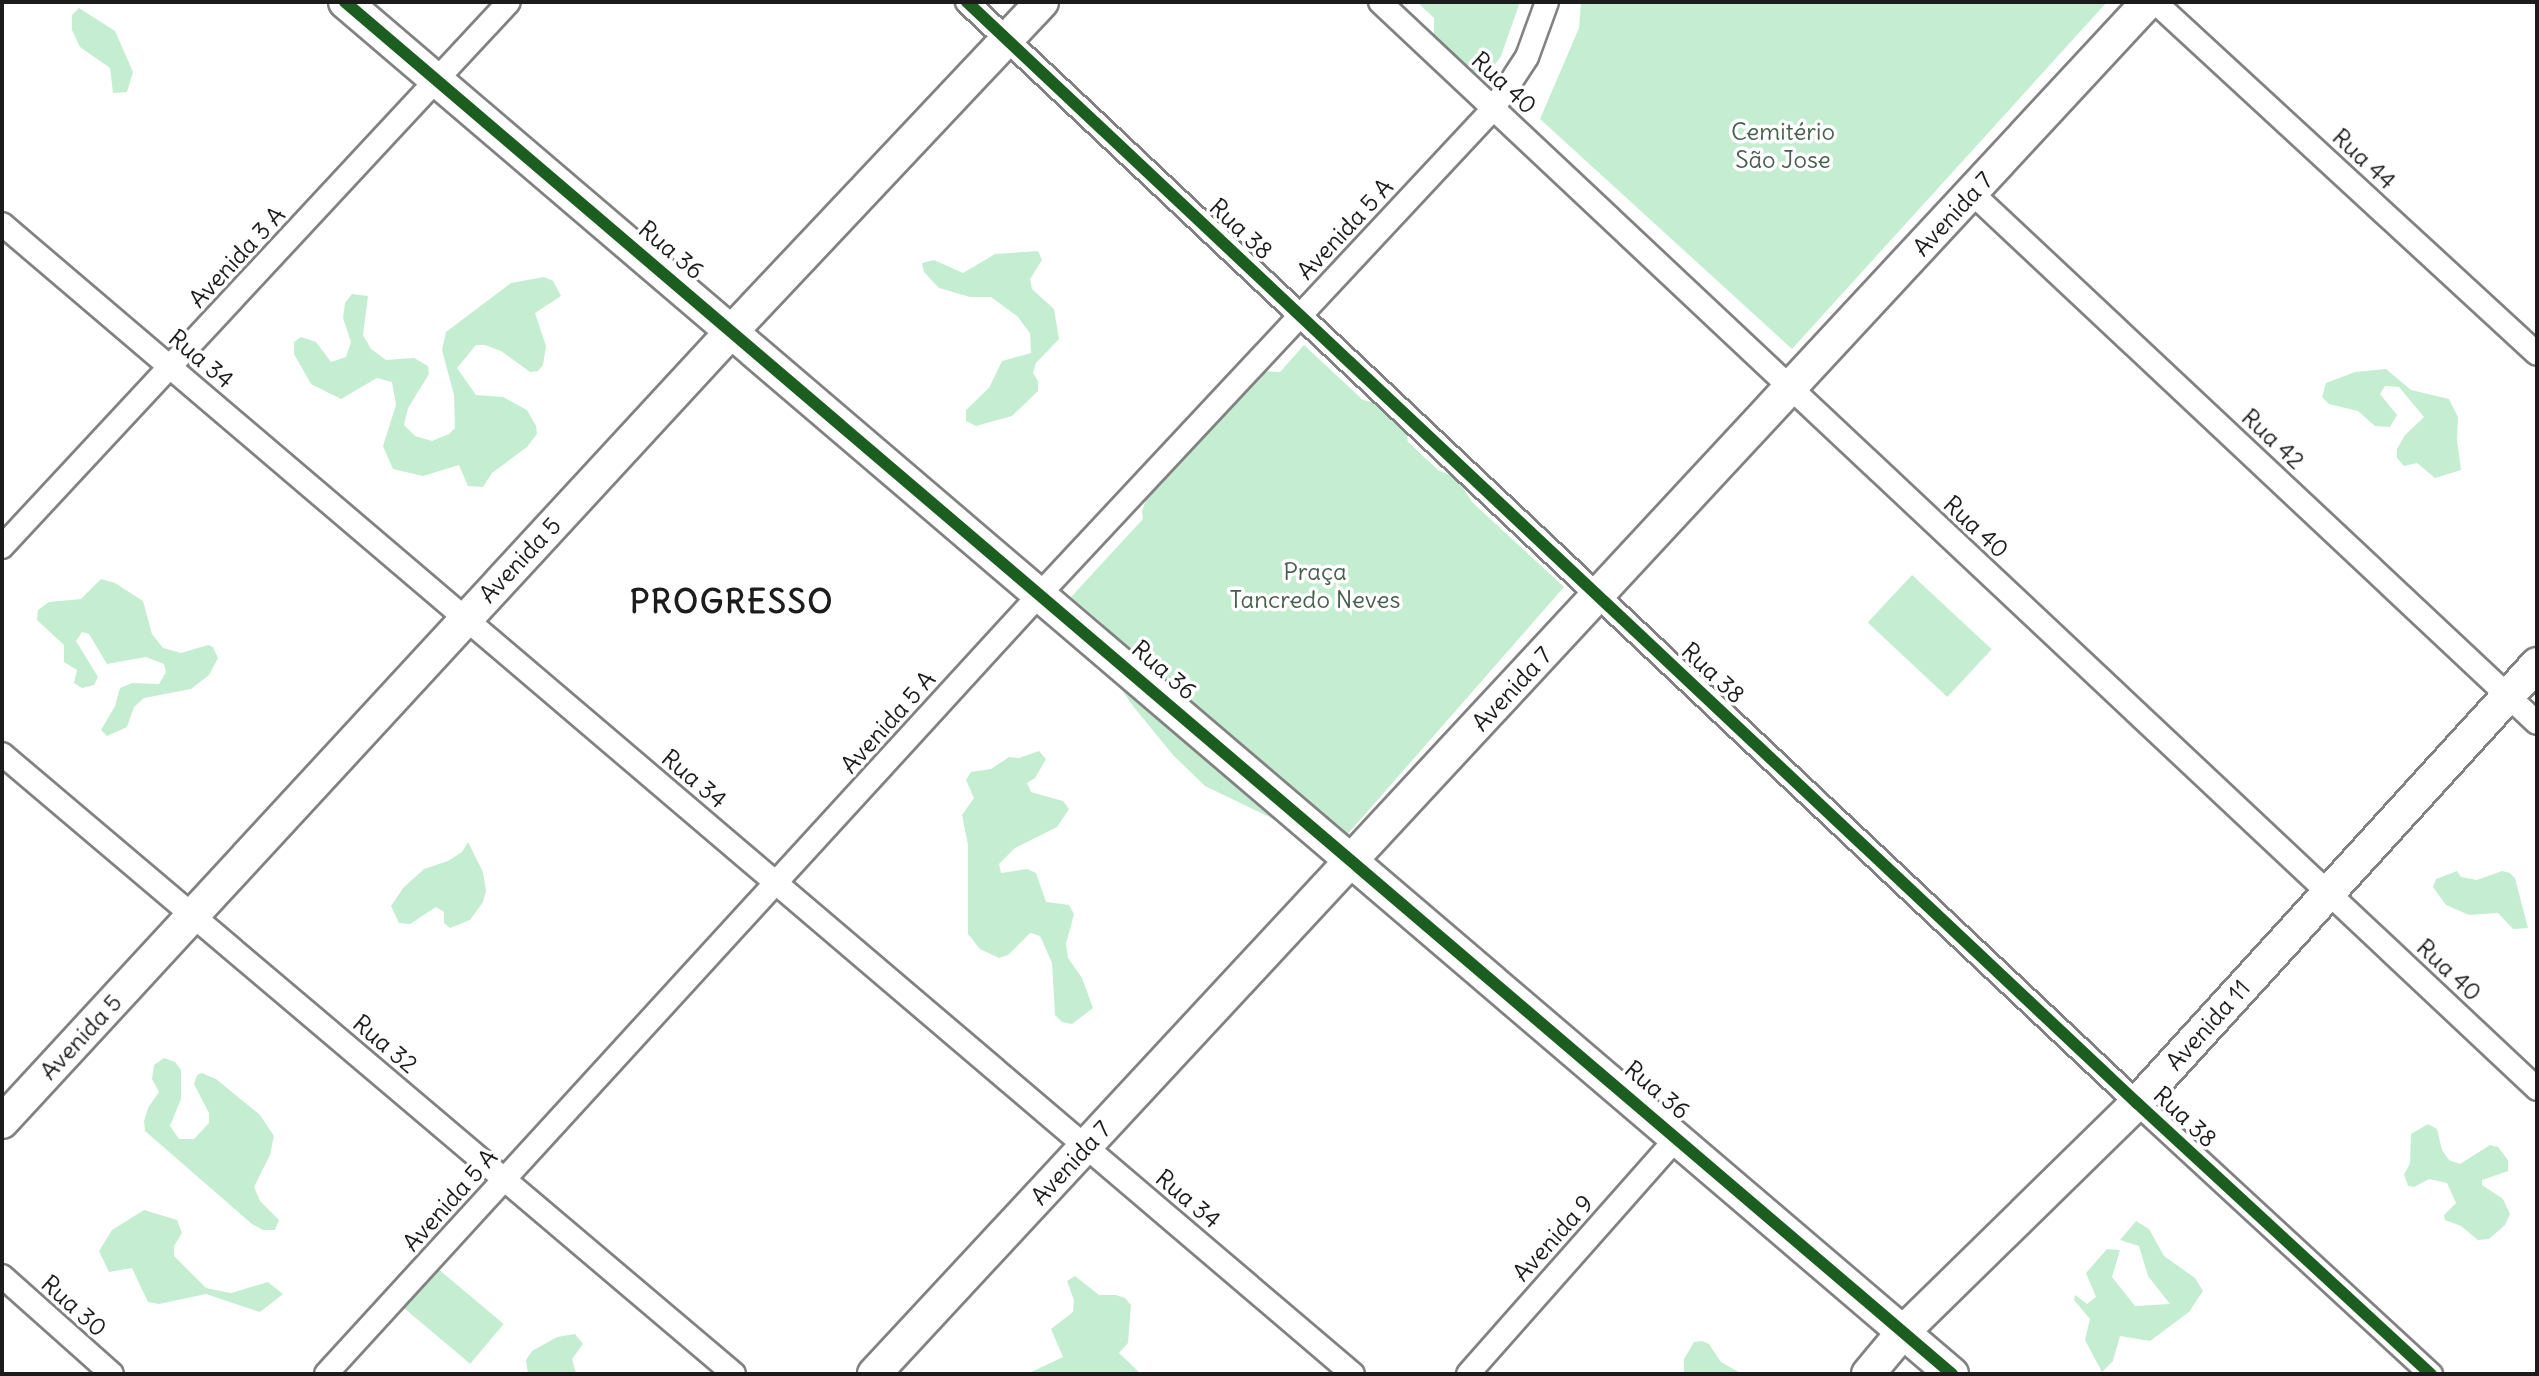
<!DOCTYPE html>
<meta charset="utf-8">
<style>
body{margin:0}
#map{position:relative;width:2539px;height:1376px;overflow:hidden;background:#fff;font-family:Delius,sans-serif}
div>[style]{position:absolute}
.green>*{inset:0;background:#c5edd1;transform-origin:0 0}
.roads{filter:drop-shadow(2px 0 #828282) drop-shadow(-2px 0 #828282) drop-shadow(0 2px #828282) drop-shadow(0 -2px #828282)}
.street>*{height:22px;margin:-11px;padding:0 11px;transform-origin:11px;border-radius:11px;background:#fff}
.secondary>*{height:32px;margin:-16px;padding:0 16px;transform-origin:16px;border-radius:16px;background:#fff}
.cycleway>*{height:12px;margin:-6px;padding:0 6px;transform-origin:6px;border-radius:6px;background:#1b5e20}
span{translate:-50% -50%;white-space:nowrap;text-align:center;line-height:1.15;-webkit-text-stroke:7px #fff;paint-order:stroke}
.street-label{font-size:24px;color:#1c1c1c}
.park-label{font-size:24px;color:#47604e}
.district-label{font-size:32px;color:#1c1c1c;font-weight:700;letter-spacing:2px}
.frame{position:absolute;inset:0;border:4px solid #1c1c1c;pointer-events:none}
</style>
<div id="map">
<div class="green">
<i style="clip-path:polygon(1417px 2px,1520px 2px,1501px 56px,1491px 70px,1476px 75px,1434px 39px,1434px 18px)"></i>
<i style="clip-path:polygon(1581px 2px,2107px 2px,1792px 349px,1540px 119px,1579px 28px)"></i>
<i style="clip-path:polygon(79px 8px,115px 31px,133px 72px,127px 92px,113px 93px,110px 68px,80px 47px,72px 30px,72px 15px)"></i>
<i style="clip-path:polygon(1038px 251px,1042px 260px,1030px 279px,1032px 289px,1054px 309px,1059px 339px,1036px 363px,1033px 373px,1038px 381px,1038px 391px,1012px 416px,976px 426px,966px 421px,966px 410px,989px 388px,1002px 361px,1031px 353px,1030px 333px,1017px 316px,991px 297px,970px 297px,939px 288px,924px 272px,922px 263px,934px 260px,963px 273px,995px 254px)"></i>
<i style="clip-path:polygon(544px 277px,553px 281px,561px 296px,535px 313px,546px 346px,543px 365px,538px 371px,530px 372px,501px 351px,485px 345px,476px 345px,457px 368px,476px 395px,503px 397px,527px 410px,536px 426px,537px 434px,527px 447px,492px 473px,483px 487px,468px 486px,459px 465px,423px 476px,393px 469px,383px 446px,396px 405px,392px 382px,377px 378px,341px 399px,311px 384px,294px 354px,294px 342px,301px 337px,316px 342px,331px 362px,346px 357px,351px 342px,343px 318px,345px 303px,352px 294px,368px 296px,363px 335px,371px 349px,386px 360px,414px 358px,428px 366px,429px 374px,408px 408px,404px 425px,415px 436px,432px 441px,449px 434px,455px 428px,454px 395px,442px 350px,446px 332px,511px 283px)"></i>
<i style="clip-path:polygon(1304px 345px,1363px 400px,1391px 407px,1403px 422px,1408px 442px,1438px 470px,1457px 478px,1472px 502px,1564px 587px,1346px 836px,1282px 823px,1205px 786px,1173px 755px,1133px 706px,1110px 673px,1099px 635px,1103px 624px,1071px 597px,1143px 519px,1142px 511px,1150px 489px,1261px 371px,1280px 372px)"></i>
<i style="clip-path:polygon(2386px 369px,2411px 390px,2449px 399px,2458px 417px,2457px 440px,2461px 470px,2435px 478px,2417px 463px,2404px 466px,2397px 458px,2397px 449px,2405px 435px,2424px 417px,2399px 387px,2385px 386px,2380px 394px,2397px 415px,2390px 427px,2375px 426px,2358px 411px,2329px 404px,2322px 397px,2326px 383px,2355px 372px)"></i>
<i style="left:1912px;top:575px;width:109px;height:65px;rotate:43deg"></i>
<i style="clip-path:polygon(101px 579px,115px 583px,143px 601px,152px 634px,163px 648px,181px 653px,208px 645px,213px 647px,218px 658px,209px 675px,191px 689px,144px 698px,134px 707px,127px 727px,107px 736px,101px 730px,115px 706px,120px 688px,132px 683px,159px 684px,166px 672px,164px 664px,146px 657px,107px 664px,89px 634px,82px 632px,76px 641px,98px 677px,94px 685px,82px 688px,74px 683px,77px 670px,64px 662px,64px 645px,37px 620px,38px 610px,49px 602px,81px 599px)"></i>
<i style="clip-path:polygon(1039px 751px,1046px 759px,1035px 778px,1027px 783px,1031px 792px,1063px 801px,1069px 809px,1057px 827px,1015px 848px,999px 864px,1001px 873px,1027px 869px,1036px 873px,1046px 902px,1069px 905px,1074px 914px,1066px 944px,1068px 958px,1082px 978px,1093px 1008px,1072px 1024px,1062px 1022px,1055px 1015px,1052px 963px,1040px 936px,1030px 933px,1008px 955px,999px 958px,980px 949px,968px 934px,968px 845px,962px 815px,974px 798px,966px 780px,971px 772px,991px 769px,1009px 757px,1019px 758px)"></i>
<i style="clip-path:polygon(468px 842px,483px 872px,486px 891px,483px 902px,470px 920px,450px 928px,444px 923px,444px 912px,436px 907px,410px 924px,399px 923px,391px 906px,403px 888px,424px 869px,448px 861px,462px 852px)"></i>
<i style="clip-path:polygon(2457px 871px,2461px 877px,2477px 880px,2502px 871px,2510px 873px,2515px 878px,2528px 928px,2513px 929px,2498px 913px,2469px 915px,2446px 905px,2433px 887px,2436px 879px)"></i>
<i style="clip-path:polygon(164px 1058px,175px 1062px,181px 1070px,181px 1099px,170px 1126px,179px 1139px,194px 1139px,209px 1123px,209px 1113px,194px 1084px,197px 1075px,202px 1073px,216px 1079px,260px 1115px,274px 1136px,270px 1155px,254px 1187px,260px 1201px,279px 1220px,275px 1230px,263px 1230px,252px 1224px,145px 1131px,144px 1121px,148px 1108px,159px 1092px,152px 1079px,154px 1065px)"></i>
<i style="clip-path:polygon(2428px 1124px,2437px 1129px,2442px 1150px,2449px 1160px,2460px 1164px,2490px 1145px,2498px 1147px,2508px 1160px,2508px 1171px,2482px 1180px,2482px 1185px,2503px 1199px,2510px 1214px,2505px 1225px,2489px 1239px,2478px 1240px,2461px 1226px,2445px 1220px,2444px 1215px,2456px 1203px,2447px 1183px,2429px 1179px,2414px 1187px,2408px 1186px,2404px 1174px,2410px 1164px,2411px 1134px)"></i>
<i style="clip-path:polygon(144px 1210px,177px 1220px,182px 1233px,174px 1246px,174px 1256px,206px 1288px,231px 1293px,268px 1282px,283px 1294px,260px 1312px,206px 1294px,159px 1304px,148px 1302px,132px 1268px,109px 1272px,99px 1251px,112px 1230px)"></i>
<i style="clip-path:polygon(2136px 1221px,2149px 1229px,2164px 1256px,2195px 1278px,2203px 1291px,2189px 1312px,2150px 1341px,2120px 1336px,2113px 1361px,2102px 1372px,2085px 1340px,2090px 1319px,2074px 1300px,2075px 1295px,2087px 1304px,2096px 1297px,2086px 1273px,2107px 1249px,2120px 1250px,2112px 1277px,2135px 1306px,2170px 1304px,2148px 1276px,2139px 1246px,2120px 1240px)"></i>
<i style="left:437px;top:1268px;width:87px;height:52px;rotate:40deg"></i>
<i style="clip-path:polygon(1075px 1276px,1099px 1295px,1116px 1295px,1125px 1298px,1131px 1305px,1128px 1343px,1119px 1353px,1141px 1374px,1027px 1374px,1063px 1357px,1051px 1329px,1073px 1312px,1074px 1300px,1067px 1281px)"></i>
<i style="clip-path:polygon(575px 1334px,583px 1344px,572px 1359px,576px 1374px,528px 1374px,526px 1360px,532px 1351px,557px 1337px)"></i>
<i style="clip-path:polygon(1702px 1341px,1709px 1344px,1721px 1362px,1742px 1374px,1684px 1372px,1684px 1359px,1694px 1342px)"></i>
</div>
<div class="roads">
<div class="street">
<i style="left:967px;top:2px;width:1607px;rotate:43.26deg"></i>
<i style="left:2137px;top:1103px;width:400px;rotate:42.7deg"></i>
<i style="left:1380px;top:2px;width:1588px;rotate:43.21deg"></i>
<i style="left:2155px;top:2px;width:519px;rotate:42.66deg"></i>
<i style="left:1973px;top:194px;width:773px;rotate:43.17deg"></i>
<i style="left:2px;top:224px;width:1774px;rotate:40.41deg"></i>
<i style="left:2px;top:547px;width:744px;rotate:-47.07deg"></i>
<i style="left:2px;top:754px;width:959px;rotate:40.26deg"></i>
<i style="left:2px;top:1276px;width:147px;rotate:41.7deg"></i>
<i style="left:326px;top:1374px;width:1057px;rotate:-47.53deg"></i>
<i style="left:1040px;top:594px;width:664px;rotate:-46.95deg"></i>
<i style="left:1493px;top:109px;width:62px;rotate:-56.8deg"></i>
<i style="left:1527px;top:57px;width:59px;rotate:-70deg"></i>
<i style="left:1468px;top:1374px;width:317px;rotate:-48.5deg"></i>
</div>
<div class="secondary">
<i style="left:345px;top:2px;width:2113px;rotate:40.49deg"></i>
<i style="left:2px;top:1122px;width:1076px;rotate:-47.3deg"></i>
<i style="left:732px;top:331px;width:452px;rotate:-46.7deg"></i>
<i style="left:874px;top:1374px;width:1872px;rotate:-47.12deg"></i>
<i style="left:1868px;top:1374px;width:55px;rotate:-50.2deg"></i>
<i style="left:1903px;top:1332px;width:327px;rotate:-44.4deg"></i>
<i style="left:2137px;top:1103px;width:594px;rotate:-47.66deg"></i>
</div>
</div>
<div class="cycleway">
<i style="left:345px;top:2px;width:2113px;rotate:40.49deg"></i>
<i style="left:967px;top:2px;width:1607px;rotate:43.26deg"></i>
<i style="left:2137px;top:1103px;width:400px;rotate:42.7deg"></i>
</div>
<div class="street-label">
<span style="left:1504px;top:83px;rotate:43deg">Rua 40</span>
<span style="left:2364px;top:159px;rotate:43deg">Rua 44</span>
<span style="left:1953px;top:214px;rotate:-47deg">Avenida 7</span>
<span style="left:1241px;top:229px;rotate:43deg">Rua 38</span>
<span style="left:1345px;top:229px;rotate:-47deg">Avenida 5 A</span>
<span style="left:671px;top:250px;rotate:40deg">Rua 36</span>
<span style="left:237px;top:257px;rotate:-47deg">Avenida 3 A</span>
<span style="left:201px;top:359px;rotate:40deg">Rua 34</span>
<span style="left:2273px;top:439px;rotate:43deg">Rua 42</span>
<span style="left:1976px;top:527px;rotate:43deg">Rua 40</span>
<span style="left:520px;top:560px;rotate:-47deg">Avenida 5</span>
<span style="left:1164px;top:670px;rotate:41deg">Rua 36</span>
<span style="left:1713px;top:673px;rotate:43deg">Rua 38</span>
<span style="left:1512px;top:689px;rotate:-47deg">Avenida 7</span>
<span style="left:888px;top:722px;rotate:-48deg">Avenida 5 A</span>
<span style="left:694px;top:779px;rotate:40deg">Rua 34</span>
<span style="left:2449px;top:970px;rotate:43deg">Rua 40</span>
<span style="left:2208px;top:1025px;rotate:-48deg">Avenida 11</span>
<span style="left:81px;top:1037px;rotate:-47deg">Avenida 5</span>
<span style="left:385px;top:1044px;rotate:40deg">Rua 32</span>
<span style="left:1657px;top:1090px;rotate:40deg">Rua 36</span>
<span style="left:2185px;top:1117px;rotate:43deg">Rua 38</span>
<span style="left:1071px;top:1163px;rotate:-47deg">Avenida 7</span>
<span style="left:1188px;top:1199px;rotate:40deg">Rua 34</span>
<span style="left:450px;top:1200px;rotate:-48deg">Avenida 5 A</span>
<span style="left:1553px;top:1238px;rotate:-48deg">Avenida 9</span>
<span style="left:74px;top:1306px;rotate:42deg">Rua 30</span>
</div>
<div class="park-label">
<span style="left:1783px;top:146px">Cemitério<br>São Jose</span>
<span style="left:1315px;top:586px">Praça<br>Tancredo Neves</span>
</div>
<div class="district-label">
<span style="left:732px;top:602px">PROGRESSO</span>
</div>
<div class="frame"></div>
</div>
